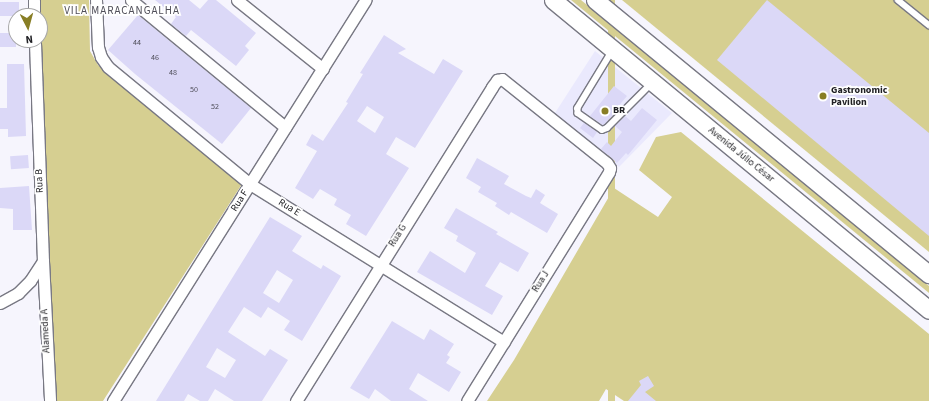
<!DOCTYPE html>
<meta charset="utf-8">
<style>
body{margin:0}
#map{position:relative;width:929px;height:401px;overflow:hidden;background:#f6f5fd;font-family:"Source Sans 3",sans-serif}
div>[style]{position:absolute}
.built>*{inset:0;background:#eae9fd}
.green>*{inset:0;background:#d6cf91;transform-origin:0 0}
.building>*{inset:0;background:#dbd8f7;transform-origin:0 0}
.roads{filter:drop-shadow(1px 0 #787883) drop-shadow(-1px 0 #787883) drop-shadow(0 1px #787883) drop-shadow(0 -1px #787883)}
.lane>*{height:5.5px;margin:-2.75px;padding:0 2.75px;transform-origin:2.75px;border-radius:2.75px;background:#fff}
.street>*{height:11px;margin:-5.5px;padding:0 5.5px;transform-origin:5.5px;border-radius:5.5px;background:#fff}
.primary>*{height:17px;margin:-8.5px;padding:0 8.5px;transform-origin:8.5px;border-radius:8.5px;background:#fff}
.dots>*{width:11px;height:11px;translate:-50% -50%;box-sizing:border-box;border:2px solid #fff;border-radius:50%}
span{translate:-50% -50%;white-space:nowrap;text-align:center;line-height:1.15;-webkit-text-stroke:3.5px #fff;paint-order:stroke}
.number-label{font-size:8px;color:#4f4e59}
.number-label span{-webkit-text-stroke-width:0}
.poi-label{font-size:10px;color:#202024;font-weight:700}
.left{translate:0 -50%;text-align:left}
.street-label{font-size:10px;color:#202024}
.neighbourhood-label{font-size:11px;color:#4f4e58;letter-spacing:1px}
.north{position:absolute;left:8px;top:8px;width:40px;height:40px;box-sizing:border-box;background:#fff;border:1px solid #a6a6a7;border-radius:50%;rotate:174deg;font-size:11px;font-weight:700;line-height:16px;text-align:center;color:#202024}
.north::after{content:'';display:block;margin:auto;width:14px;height:18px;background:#887e25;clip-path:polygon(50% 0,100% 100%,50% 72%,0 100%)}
</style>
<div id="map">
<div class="built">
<i style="clip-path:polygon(595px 51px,672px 113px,619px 167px,555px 113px)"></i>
</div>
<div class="green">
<i style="clip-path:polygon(40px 0,89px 0,90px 51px,98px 65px,242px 184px,103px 401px,57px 401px,55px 396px)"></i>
<i style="clip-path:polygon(571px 0,581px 0,929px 286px,929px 293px)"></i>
<i style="left:608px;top:0;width:7px;height:415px"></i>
<i style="clip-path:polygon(622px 0,929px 0,929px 252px)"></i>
<i style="clip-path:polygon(681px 132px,929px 334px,929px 401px,624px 401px,606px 389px,599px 401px,487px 401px,514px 360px,614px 188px,658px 217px,672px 197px,639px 170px,656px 137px)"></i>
</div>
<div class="building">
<i style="clip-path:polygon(155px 0,189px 0,200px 9px,208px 0,216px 0,256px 33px,245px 46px,249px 50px,236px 66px,191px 30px,186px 36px,171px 24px,176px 17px)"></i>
<i style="clip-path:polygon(767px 0,929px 133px,929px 236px,717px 60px)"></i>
<i style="left:0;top:2px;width:19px;height:14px"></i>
<i style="clip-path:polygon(138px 15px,251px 108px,222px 144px,135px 74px,108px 50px)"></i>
<i style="left:16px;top:33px;width:14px;height:16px;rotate:90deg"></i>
<i style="clip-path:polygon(evenodd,384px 35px,406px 49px,398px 53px,434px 74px,443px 59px,463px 71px,415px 148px,396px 137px,386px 154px,409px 168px,366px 236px,346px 224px,351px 215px,334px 205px,337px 199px,320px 189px,313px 199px,295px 188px,317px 151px,306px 145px,312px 134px,323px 141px,348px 103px,346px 102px,363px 74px,360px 73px,384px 35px,367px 106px,384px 117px,375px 133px,357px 121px,367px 106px)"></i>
<i style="clip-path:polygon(7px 64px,24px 64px,26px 136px,8px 137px,8px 129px,0 129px,0 108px,7px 108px)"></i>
<i style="clip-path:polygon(614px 86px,627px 96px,616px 109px,618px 111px,603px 125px,590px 116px)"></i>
<i style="clip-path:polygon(642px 108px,657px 120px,628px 155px,626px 153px,617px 163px,601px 149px,607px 142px,611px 146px,622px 132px,615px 126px,625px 116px,631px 121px)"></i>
<i style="clip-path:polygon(584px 123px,597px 132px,593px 138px,580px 128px)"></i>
<i style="left:28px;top:155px;width:13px;height:18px;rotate:86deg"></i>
<i style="clip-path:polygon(477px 158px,509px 176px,504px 184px,526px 196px,531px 198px,536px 189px,545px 195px,540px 203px,558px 214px,547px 233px,511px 212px,509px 215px,495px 206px,497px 203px,478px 192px,481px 187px,466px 178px)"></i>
<i style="clip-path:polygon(29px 186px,32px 230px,13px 230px,13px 209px,0 208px,0 188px)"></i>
<i style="clip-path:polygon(456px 208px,498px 232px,496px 234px,529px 253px,518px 272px,500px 262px,485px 286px,503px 296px,492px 315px,417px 272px,430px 251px,465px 273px,476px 253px,456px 241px,458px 236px,444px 228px)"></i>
<i style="clip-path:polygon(evenodd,270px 217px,302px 236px,292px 251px,321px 269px,323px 265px,341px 276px,302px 341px,284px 330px,290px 321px,268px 307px,261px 318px,244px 307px,228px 332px,265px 356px,270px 349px,288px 360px,262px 401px,234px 401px,215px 389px,208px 401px,200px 401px,188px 394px,184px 401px,156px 401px,270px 217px,277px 270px,293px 280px,279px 303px,263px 293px,277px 270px,270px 217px,217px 348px,236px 360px,225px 378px,206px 367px,217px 348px)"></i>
<i style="clip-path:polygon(392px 321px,424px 340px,430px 329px,454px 344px,447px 355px,450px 357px,446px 363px,461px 372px,449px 392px,418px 373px,409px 389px,428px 401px,391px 401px,375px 389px,369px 399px,350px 388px)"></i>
<i style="clip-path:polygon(648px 376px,654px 386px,645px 392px,656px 401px,628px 401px,641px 385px,639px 381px)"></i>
</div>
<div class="roads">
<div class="lane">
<i style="left:898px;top:0;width:40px;rotate:39deg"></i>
<i style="left:612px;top:52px;width:66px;rotate:121.3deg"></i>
<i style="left:578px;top:108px;width:5px;rotate:90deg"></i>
<i style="left:578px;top:113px;width:29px;rotate:35deg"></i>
<i style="left:602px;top:130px;width:5px;rotate:-22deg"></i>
<i style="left:607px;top:128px;width:62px;rotate:-45deg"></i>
</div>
<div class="street">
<i style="left:34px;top:0;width:16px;rotate:90deg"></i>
<i style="left:96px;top:0;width:47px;rotate:87.6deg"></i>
<i style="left:98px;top:47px;width:10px;rotate:73deg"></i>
<i style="left:101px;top:57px;width:12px;rotate:55deg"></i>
<i style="left:108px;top:67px;width:184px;rotate:39.5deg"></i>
<i style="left:250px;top:184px;width:299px;rotate:31.9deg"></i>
<i style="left:131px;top:0;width:200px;rotate:39.5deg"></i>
<i style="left:237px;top:0;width:110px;rotate:38.7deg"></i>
<i style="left:43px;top:261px;width:140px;rotate:87.1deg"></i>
<i style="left:0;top:303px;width:21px;rotate:-29deg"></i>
<i style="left:18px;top:293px;width:17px;rotate:-45deg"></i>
<i style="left:30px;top:281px;width:24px;rotate:-57deg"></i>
<i style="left:43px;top:261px;width:221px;rotate:-92.1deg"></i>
<i style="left:113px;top:401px;width:474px;rotate:-57.8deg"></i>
<i style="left:296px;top:401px;width:370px;rotate:-58deg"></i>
<i style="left:492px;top:87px;width:9px;rotate:-54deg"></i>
<i style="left:497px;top:80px;width:5px;rotate:-11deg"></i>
<i style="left:502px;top:79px;width:134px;rotate:38.7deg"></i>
<i style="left:607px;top:163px;width:6px;rotate:59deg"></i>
<i style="left:610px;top:168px;width:4px;rotate:104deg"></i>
<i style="left:609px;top:172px;width:269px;rotate:121.8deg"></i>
</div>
<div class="primary">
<i style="left:553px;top:0;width:487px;rotate:39.5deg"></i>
<i style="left:595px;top:0;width:432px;rotate:39.4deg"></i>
</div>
</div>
<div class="dots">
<i style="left:823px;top:96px;background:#887e25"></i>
<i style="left:605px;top:111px;background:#887e25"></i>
</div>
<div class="number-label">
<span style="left:137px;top:43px">44</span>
<span style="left:155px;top:58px">46</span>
<span style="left:173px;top:73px">48</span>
<span style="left:194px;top:90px">50</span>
<span style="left:215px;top:107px">52</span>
</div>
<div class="poi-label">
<span class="left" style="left:831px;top:96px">Gastronomic<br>Pavilion</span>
<span class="left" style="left:613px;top:111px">BR</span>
</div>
<div class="street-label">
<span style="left:741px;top:155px;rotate:39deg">Avenida Júlio César</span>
<span style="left:40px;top:181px;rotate:-92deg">Rua B</span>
<span style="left:240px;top:201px;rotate:-58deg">Rua F</span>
<span style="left:289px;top:208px;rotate:32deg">Rua E</span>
<span style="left:398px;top:236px;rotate:-58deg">Rua G</span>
<span style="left:541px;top:282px;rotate:-58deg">Rua J</span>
<span style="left:46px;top:331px;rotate:-93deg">Alameda A</span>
</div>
<div class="neighbourhood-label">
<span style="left:122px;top:11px">VILA MARACANGALHA</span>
</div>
<div class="north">N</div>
</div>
